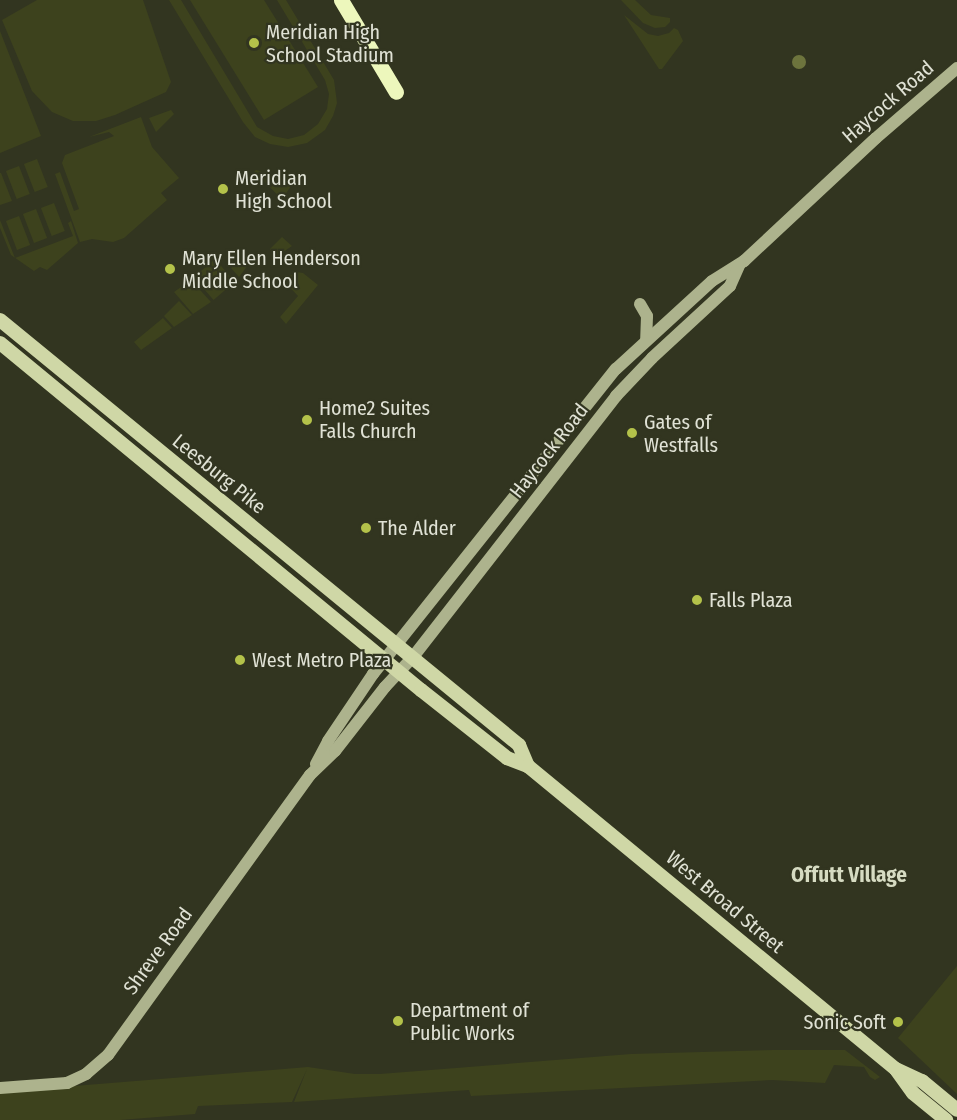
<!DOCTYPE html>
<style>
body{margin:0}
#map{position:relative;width:957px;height:1120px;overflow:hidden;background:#323520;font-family:"Fira Sans Condensed",sans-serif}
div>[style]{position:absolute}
.green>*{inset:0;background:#3d421d;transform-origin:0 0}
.water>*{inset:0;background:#6d743d}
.round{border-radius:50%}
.secondary>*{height:12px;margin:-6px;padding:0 6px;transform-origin:6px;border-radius:6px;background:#adb38d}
.primary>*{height:14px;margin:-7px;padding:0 7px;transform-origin:7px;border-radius:7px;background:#cfd7a6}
.motorway>*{height:15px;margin:-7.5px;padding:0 7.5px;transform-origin:7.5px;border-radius:7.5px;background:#edf7bc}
.dots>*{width:16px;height:16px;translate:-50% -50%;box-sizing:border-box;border:3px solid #323520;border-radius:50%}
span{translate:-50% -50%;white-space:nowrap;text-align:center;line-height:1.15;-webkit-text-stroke:4.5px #323520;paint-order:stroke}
.poi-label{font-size:20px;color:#e0e2d5}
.left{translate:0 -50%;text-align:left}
.right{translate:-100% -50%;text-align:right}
.street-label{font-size:20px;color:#e0e2d5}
.neighbourhood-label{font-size:21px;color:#d6dbc2;font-weight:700}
</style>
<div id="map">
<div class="green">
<i style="clip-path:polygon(37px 0,143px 0,171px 82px,166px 92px,115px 115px,96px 121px,73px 121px,52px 112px,32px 91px,2px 20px)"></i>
<i style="clip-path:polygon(169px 0,181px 0,257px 127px,273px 136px,288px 139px,304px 135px,318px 124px,327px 109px,329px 94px,325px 80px,277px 0,286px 0,334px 80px,337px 103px,333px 116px,325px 130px,307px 143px,288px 147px,270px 144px,255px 137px,243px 122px)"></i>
<i style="clip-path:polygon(190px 0,264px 0,318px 87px,264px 120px)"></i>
<i style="clip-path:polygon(621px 0,635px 0,651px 15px,670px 18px,670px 22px,665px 27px,655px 28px,643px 23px)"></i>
<i style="clip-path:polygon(624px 15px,648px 34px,658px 36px,669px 33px,674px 28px,678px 30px,683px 41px,662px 69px,659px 69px)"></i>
<i style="clip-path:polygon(0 31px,41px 136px,0 153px)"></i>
<i style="clip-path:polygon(171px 110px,174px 114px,156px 132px,149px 118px)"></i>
<i style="clip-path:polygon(141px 117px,152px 147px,179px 178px,161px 193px,167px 200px,124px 238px,113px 242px,92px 239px,80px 242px,55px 174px,60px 172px,74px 211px,79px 209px,62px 163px,65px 155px,114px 136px,109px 132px,89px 137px)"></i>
<i style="left:37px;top:159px;width:30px;height:14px;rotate:69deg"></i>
<i style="left:19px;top:166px;width:30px;height:14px;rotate:69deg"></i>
<i style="clip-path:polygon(256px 170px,294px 182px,282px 199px,254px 172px)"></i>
<i style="clip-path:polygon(1px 173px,12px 201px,0 205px,0 173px)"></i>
<i style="left:54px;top:203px;width:30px;height:14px;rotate:69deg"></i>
<i style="left:36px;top:209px;width:31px;height:14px;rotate:69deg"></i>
<i style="left:19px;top:216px;width:31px;height:14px;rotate:69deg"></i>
<i style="clip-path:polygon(0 220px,15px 258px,73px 236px,68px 223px,71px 221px,78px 243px,47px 270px,40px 267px,34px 271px,11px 255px,0 228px)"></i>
<i style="clip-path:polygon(282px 237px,292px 246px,276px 257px,270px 249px)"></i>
<i style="clip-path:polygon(245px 255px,251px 261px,239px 277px,231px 268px)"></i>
<i style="left:215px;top:259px;width:30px;height:28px;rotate:49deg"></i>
<i style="clip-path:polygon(296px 272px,303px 273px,318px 285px,286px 324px,280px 317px,298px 296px,283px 280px)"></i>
<i style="clip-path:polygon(191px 280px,211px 302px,193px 314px,174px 292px)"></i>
<i style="clip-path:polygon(179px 301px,192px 315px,174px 327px,164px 316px)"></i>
<i style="clip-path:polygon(163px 318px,172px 328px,141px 350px,134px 342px)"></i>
<i style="clip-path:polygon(957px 966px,957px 1094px,898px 1038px)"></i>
<i style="clip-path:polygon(774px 1050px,845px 1050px,880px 1077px,875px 1080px,870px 1077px,864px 1067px,834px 1065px,825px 1083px,772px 1080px,471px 1096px,469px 1090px,294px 1102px,307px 1069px,292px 1102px,198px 1106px,195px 1114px,120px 1120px,0 1120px,0 1092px,308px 1067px,355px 1074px,380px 1074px,631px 1054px)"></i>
</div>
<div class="water">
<i class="round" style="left:792px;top:55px;width:14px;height:14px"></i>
</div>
<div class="secondary">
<i style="left:640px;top:304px;width:14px;rotate:60deg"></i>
<i style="left:647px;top:316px;width:24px;rotate:92deg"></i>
<i style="left:316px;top:764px;width:26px;rotate:-62deg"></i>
<i style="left:328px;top:741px;width:81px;rotate:-56.1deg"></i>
<i style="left:373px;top:674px;width:390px;rotate:-51.5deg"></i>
<i style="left:616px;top:369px;width:130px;rotate:-42.5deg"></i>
<i style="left:712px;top:281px;width:38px;rotate:-32deg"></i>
<i style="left:744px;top:261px;width:180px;rotate:-43deg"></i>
<i style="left:876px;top:138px;width:107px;rotate:-40.8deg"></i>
<i style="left:0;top:1088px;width:67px;rotate:-4.3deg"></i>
<i style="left:67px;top:1083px;width:21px;rotate:-25deg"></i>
<i style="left:86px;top:1074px;width:29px;rotate:-41deg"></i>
<i style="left:108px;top:1055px;width:345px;rotate:-54.2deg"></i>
<i style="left:310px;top:775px;width:35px;rotate:-44deg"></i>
<i style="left:335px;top:751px;width:81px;rotate:-52deg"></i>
<i style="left:385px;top:687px;width:41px;rotate:-47deg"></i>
<i style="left:413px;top:657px;width:331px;rotate:-52.1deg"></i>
<i style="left:616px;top:396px;width:52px;rotate:-46.5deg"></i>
<i style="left:652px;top:358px;width:106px;rotate:-42.7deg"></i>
<i style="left:730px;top:286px;width:24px;rotate:-66deg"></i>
</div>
<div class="primary">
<i style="left:0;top:320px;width:671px;rotate:39.31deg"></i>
<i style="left:519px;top:745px;width:23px;rotate:67deg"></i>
<i style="left:0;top:343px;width:546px;rotate:39.5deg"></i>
<i style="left:421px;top:690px;width:110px;rotate:38.3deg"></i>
<i style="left:507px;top:758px;width:22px;rotate:21deg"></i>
<i style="left:528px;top:766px;width:477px;rotate:39.5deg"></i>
<i style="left:896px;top:1069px;width:29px;rotate:25deg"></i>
<i style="left:922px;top:1081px;width:45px;rotate:39.6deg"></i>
<i style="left:897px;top:1071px;width:27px;rotate:54deg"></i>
<i style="left:913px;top:1093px;width:43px;rotate:39.3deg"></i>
</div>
<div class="motorway">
<i style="left:341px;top:0;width:107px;rotate:59.1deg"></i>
</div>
<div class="dots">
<i style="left:254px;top:43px;background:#b4c24a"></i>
<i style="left:223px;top:189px;background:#b4c24a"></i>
<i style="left:170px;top:269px;background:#b4c24a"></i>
<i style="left:307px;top:420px;background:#b4c24a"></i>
<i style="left:632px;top:433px;background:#b4c24a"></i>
<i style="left:366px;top:528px;background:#b4c24a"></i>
<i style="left:697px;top:600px;background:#b4c24a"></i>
<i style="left:240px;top:660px;background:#b4c24a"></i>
<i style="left:398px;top:1021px;background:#b4c24a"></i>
<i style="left:898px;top:1022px;background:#b4c24a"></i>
</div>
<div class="poi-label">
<span class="left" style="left:266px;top:44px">Meridian High<br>School Stadium</span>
<span class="left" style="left:235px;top:190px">Meridian<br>High School</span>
<span class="left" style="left:182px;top:270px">Mary Ellen Henderson<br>Middle School</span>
<span class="left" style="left:319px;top:420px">Home2 Suites<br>Falls Church</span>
<span class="left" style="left:644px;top:434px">Gates of<br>Westfalls</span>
<span class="left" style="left:378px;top:528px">The Alder</span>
<span class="left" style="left:709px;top:600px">Falls Plaza</span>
<span class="left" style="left:252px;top:660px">West Metro Plaza</span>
<span class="left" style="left:410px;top:1022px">Department of<br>Public Works</span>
<span class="right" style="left:886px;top:1022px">Sonic Soft</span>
</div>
<div class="street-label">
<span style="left:888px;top:102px;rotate:-41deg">Haycock Road</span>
<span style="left:549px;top:451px;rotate:-52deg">Haycock Road</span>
<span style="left:219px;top:474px;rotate:39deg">Leesburg Pike</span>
<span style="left:725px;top:902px;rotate:40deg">West Broad Street</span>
<span style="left:158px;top:951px;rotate:-54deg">Shreve Road</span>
</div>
<div class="neighbourhood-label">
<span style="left:849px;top:875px">Offutt Village</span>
</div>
</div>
